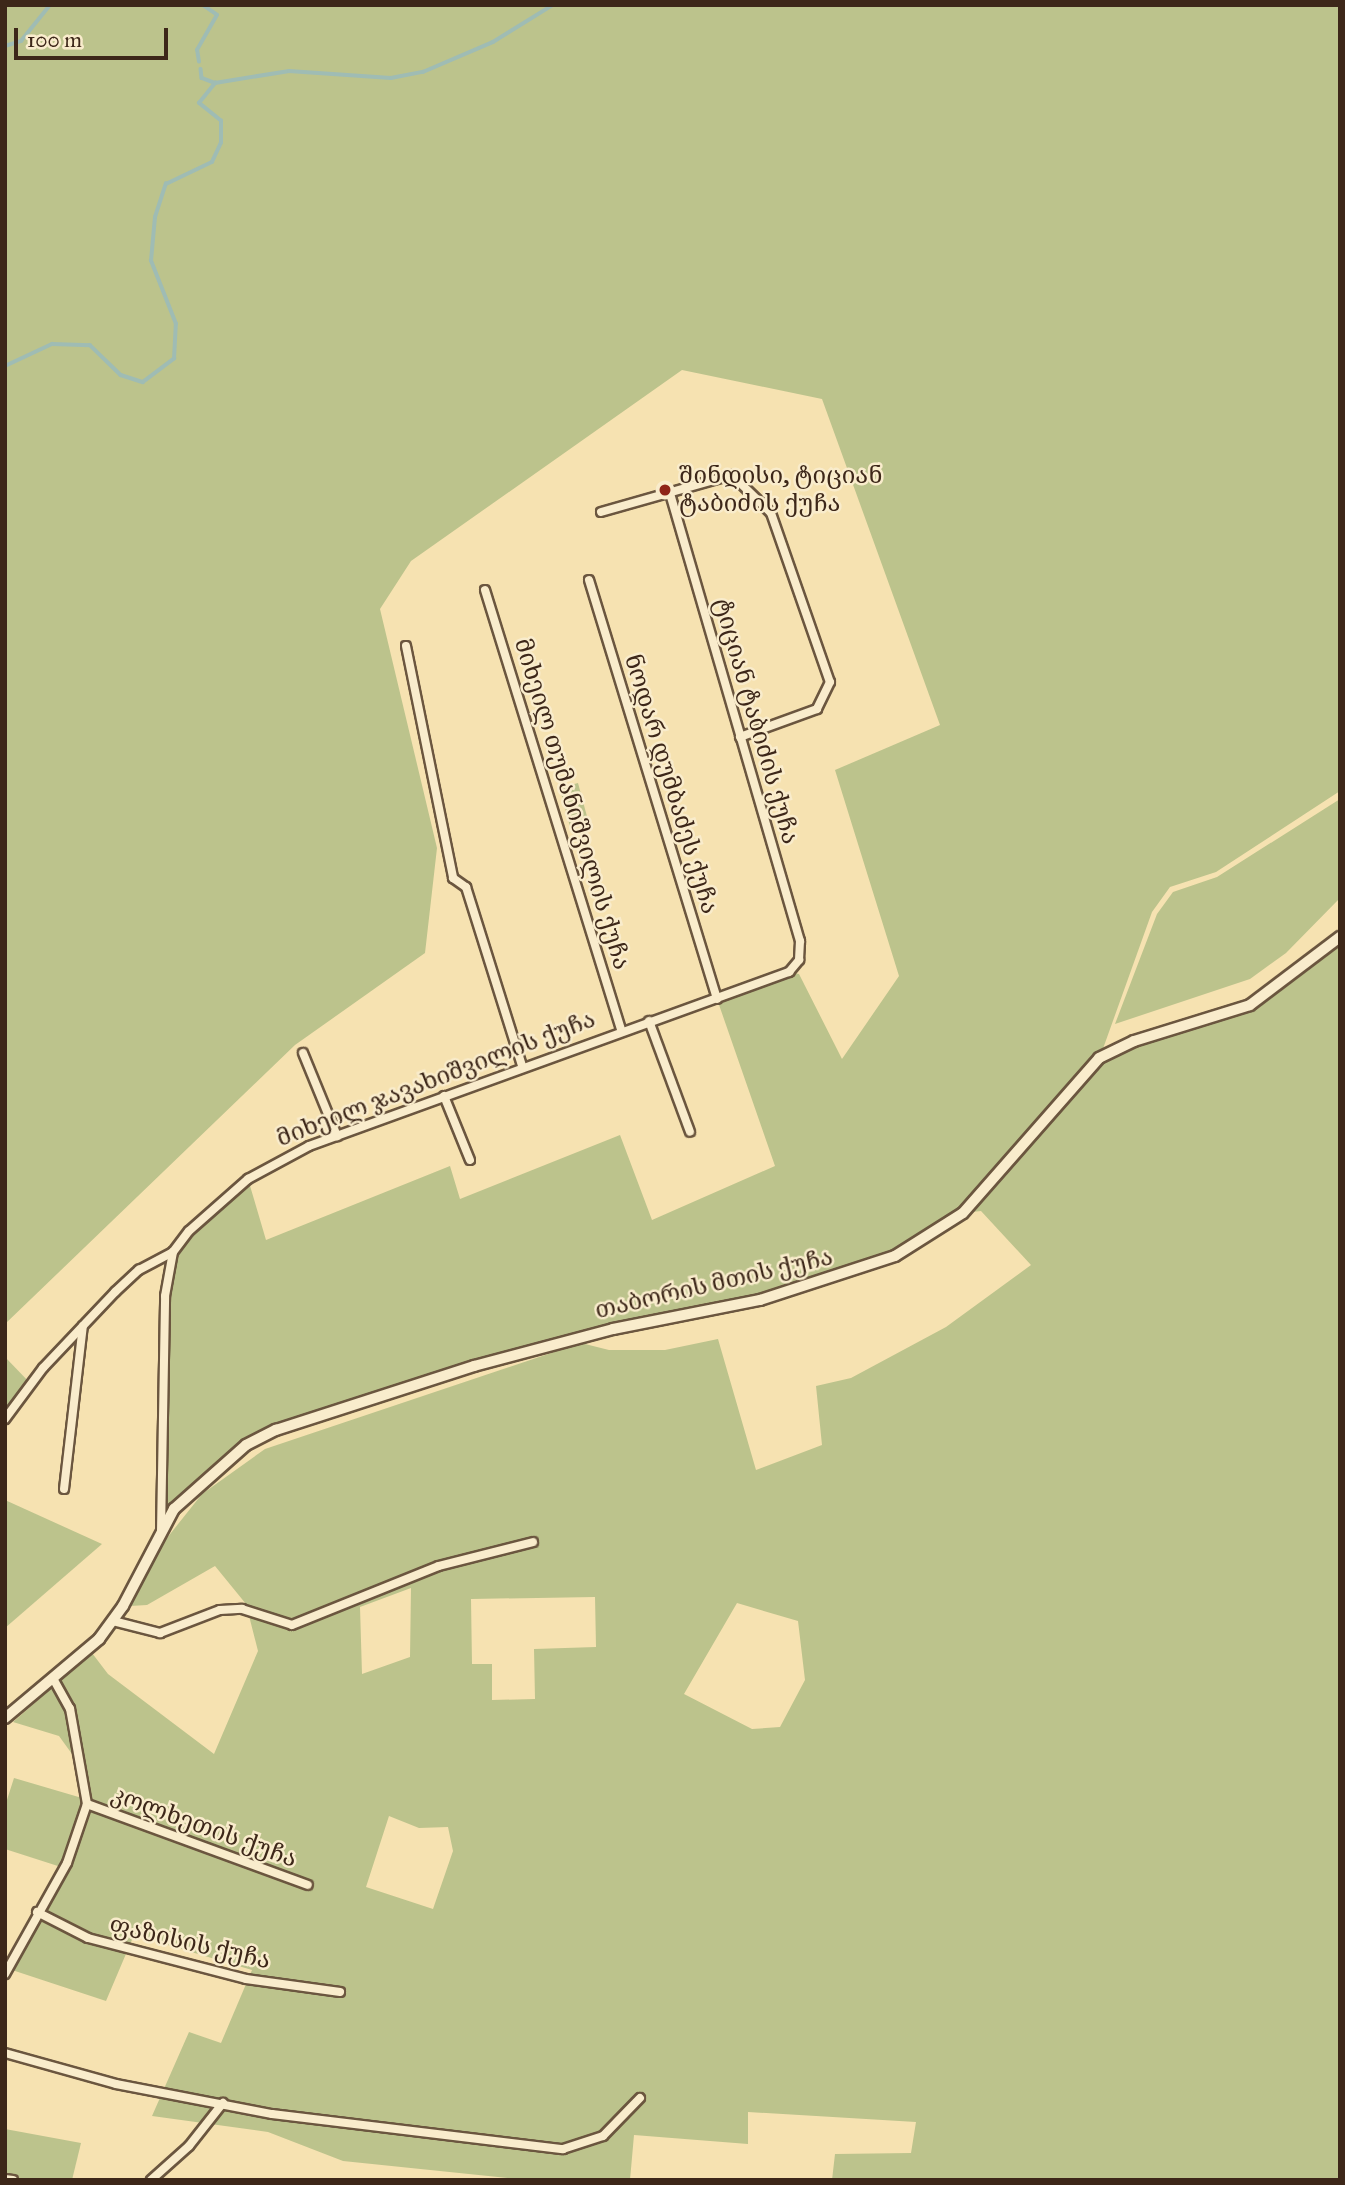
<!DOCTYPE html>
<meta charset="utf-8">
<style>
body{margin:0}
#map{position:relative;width:1345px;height:2185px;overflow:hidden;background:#f6e2b1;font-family:"IM FELL Great Primer","Noto Serif Georgian",serif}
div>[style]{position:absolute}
.green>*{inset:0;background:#bcc38c;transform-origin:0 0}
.stream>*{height:3.5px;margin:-1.75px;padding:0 1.75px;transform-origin:1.75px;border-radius:1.75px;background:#9fbcb4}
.roads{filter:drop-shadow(2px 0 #6b563f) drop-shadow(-2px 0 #6b563f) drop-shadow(0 2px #6b563f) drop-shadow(0 -2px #6b563f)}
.street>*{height:8px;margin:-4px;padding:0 4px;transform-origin:4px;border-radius:4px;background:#f9eccc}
.secondary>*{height:10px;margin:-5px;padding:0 5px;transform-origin:5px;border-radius:5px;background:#f9eccc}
.dots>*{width:19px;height:19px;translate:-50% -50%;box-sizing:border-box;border:4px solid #f9eccc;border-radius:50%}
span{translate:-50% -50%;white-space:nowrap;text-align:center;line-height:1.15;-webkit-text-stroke:5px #f9eccc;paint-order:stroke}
.poi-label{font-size:24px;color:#3d2719}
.left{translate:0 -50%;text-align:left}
.street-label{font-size:24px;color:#3d2719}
.frame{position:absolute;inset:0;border:7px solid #3d2719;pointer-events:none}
.scale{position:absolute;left:14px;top:28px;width:154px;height:32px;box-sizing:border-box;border:4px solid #3d2719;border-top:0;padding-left:9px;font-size:21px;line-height:24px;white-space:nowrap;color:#3d2719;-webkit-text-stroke:5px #f9eccc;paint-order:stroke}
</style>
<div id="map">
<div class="green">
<i style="clip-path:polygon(evenodd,5px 5px,1340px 5px,1340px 791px,1216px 872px,1170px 887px,1152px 912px,1100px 1057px,1245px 1007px,1340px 937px,1340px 2180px,832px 2180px,835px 2154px,911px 2153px,916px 2122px,748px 2112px,748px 2144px,634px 2135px,630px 2180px,527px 2180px,343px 2161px,268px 2132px,152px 2116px,189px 2032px,221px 2043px,252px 1970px,134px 1935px,106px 2001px,12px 1970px,61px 1867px,5px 1849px,5px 1806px,14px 1778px,82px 1798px,72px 1754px,59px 1736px,13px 1722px,92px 1653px,108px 1674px,214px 1754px,258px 1651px,246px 1604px,215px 1566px,147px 1605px,130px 1606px,159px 1548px,202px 1494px,265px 1449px,581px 1343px,609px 1350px,665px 1350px,718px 1339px,756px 1470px,822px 1445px,816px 1386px,851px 1378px,946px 1327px,1031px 1265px,981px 1211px,963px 1213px,843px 1277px,613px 1329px,311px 1418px,223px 1460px,161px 1532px,162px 1343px,173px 1252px,248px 1179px,266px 1240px,450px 1166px,460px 1199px,620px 1135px,652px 1220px,775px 1166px,717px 999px,789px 972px,799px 974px,842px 1059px,899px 976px,835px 770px,940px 725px,822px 399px,682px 370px,411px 561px,380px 609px,437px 848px,425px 953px,295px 1045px,5px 1324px,5px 5px,411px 1588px,410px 1657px,362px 1674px,360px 1607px,411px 1588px,5px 5px,595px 1597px,596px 1647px,534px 1649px,535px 1699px,492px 1700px,492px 1664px,472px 1664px,471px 1599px,595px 1597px,5px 5px,737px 1603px,798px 1621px,805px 1680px,780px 1727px,752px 1729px,684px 1694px,737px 1603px,5px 5px,389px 1816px,419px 1828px,448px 1827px,453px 1851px,433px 1909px,366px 1887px,389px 1816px)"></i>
<i style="left:578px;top:783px;width:41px;height:19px;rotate:75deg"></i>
<i style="clip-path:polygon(1340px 799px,1340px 898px,1286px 953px,1250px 979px,1115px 1024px,1157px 914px,1173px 892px,1217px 877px)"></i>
<i style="clip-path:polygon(5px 1357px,31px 1384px,5px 1419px)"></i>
<i style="clip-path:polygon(5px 1500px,102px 1544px,5px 1628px)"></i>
<i style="clip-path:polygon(5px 2129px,81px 2143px,72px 2180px,5px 2180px)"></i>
</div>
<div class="stream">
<i style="left:5px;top:46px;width:17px;rotate:-17deg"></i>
<i style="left:21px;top:41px;width:46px;rotate:-51.1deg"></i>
<i style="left:199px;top:62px;width:12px;rotate:-99deg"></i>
<i style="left:197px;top:50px;width:40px;rotate:-60.3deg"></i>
<i style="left:217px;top:15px;width:18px;rotate:-146deg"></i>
<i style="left:201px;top:69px;width:9px;rotate:84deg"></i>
<i style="left:202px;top:78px;width:14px;rotate:21deg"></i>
<i style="left:5px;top:366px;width:52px;rotate:-25.1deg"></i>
<i style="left:52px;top:344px;width:38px;rotate:2deg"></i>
<i style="left:90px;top:345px;width:43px;rotate:44.1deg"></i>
<i style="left:121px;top:375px;width:23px;rotate:18deg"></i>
<i style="left:143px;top:382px;width:39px;rotate:-37deg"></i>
<i style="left:174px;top:359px;width:35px;rotate:-87deg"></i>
<i style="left:176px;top:324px;width:68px;rotate:-111.6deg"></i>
<i style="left:151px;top:261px;width:44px;rotate:-84.8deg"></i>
<i style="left:155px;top:217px;width:35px;rotate:-72deg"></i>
<i style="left:166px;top:184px;width:51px;rotate:-25.6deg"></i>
<i style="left:212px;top:162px;width:21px;rotate:-65deg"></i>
<i style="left:221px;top:143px;width:22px;rotate:-90deg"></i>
<i style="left:221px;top:121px;width:28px;rotate:-141deg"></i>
<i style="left:199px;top:103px;width:26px;rotate:-51deg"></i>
<i style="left:215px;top:83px;width:75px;rotate:-9.2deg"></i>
<i style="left:289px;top:71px;width:102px;rotate:3.9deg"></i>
<i style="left:391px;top:78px;width:33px;rotate:-11deg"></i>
<i style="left:423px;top:72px;width:76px;rotate:-23.2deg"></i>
<i style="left:493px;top:42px;width:70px;rotate:-31.7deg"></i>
</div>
<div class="roads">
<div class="street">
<i style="left:601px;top:512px;width:136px;rotate:-15.8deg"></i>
<i style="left:732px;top:475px;width:54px;rotate:44.3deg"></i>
<i style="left:771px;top:513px;width:179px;rotate:70.8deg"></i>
<i style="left:830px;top:682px;width:30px;rotate:116deg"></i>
<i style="left:817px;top:709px;width:82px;rotate:160deg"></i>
<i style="left:589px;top:580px;width:438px;rotate:73deg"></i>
<i style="left:485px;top:590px;width:461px;rotate:72.8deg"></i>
<i style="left:406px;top:646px;width:237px;rotate:78.5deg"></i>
<i style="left:453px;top:878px;width:16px;rotate:35deg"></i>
<i style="left:466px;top:887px;width:188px;rotate:72.6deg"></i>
<i style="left:649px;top:1021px;width:118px;rotate:69.7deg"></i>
<i style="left:303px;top:1053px;width:90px;rotate:67.7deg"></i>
<i style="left:444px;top:1096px;width:69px;rotate:67.9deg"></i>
<i style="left:5px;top:1419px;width:64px;rotate:-53.3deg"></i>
<i style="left:43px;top:1368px;width:105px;rotate:-46.5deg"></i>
<i style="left:115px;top:1292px;width:33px;rotate:-43deg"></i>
<i style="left:139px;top:1270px;width:38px;rotate:-28deg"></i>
<i style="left:64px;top:1489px;width:164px;rotate:-83.4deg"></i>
<i style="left:161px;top:1532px;width:236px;rotate:-89deg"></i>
<i style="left:165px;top:1296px;width:45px;rotate:-79.7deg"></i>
<i style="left:173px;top:1252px;width:26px;rotate:-53deg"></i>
<i style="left:189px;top:1231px;width:79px;rotate:-41.4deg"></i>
<i style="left:248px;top:1179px;width:69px;rotate:-28.4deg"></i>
<i style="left:309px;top:1146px;width:511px;rotate:-19.93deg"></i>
<i style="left:789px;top:972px;width:16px;rotate:-50deg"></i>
<i style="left:799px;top:960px;width:19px;rotate:-87deg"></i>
<i style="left:800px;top:941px;width:466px;rotate:-106.2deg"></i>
<i style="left:113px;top:1621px;width:49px;rotate:14.3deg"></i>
<i style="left:160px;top:1633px;width:64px;rotate:-21deg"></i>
<i style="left:220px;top:1610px;width:22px;rotate:-3deg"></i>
<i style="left:242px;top:1609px;width:52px;rotate:17.7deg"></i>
<i style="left:292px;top:1625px;width:158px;rotate:-21.9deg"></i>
<i style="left:439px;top:1566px;width:97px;rotate:-14.3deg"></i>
<i style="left:87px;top:1804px;width:235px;rotate:20.1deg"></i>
<i style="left:37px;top:1912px;width:57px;rotate:27deg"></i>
<i style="left:88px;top:1938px;width:163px;rotate:14.5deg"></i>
<i style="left:246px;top:1979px;width:95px;rotate:7.9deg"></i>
<i style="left:5px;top:1974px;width:127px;rotate:-60.8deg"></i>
<i style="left:67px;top:1863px;width:62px;rotate:-71.3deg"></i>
<i style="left:87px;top:1804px;width:97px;rotate:-100.1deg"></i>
<i style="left:70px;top:1709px;width:35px;rotate:-119deg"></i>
<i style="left:5px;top:2053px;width:115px;rotate:15.6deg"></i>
<i style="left:116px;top:2084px;width:159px;rotate:10.9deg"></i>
<i style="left:272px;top:2114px;width:293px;rotate:6.9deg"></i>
<i style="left:563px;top:2149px;width:42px;rotate:-18deg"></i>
<i style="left:603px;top:2136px;width:53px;rotate:-45.8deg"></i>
<i style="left:5px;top:2179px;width:8px;rotate:7deg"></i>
<i style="left:151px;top:2180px;width:51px;rotate:-41.8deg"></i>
<i style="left:189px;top:2146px;width:55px;rotate:-51.7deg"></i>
</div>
<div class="secondary">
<i style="left:5px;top:1718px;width:123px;rotate:-40deg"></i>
<i style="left:99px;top:1639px;width:41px;rotate:-54deg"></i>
<i style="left:123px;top:1606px;width:110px;rotate:-62.3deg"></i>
<i style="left:174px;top:1509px;width:96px;rotate:-41.6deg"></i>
<i style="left:246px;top:1445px;width:34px;rotate:-27deg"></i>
<i style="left:276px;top:1430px;width:208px;rotate:-17.9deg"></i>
<i style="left:474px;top:1366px;width:144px;rotate:-14.9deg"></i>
<i style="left:613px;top:1329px;width:150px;rotate:-11.2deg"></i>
<i style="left:760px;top:1300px;width:142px;rotate:-18.1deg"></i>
<i style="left:895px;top:1256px;width:80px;rotate:-32.3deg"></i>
<i style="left:963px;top:1213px;width:206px;rotate:-48.7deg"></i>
<i style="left:1099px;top:1058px;width:39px;rotate:-26deg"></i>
<i style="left:1134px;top:1041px;width:121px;rotate:-17.2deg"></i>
<i style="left:1250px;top:1005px;width:113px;rotate:-37.1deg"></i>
</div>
</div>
<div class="dots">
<i style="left:665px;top:490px;background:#8f2418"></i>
</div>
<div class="poi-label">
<span class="left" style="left:679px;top:490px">შინდისი, ტიციან<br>ტაბიძის ქუჩა</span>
</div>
<div class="street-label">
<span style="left:756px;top:721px;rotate:74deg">ტიციან ტაბიძის ქუჩა</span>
<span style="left:671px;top:784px;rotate:73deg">ნოდარ დუმბაძეს ქუჩა</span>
<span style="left:572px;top:804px;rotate:73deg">მიხეილ თუმანიშვილის ქუჩა</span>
<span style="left:436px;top:1079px;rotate:-21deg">მიხეილ ჯავახიშვილის ქუჩა</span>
<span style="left:714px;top:1284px;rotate:-13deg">თაბორის მთის ქუჩა</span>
<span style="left:204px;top:1827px;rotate:20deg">კოლხეთის ქუჩა</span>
<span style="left:190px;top:1943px;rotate:13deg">ფაზისის ქუჩა</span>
</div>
<div class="frame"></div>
<div class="scale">100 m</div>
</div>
